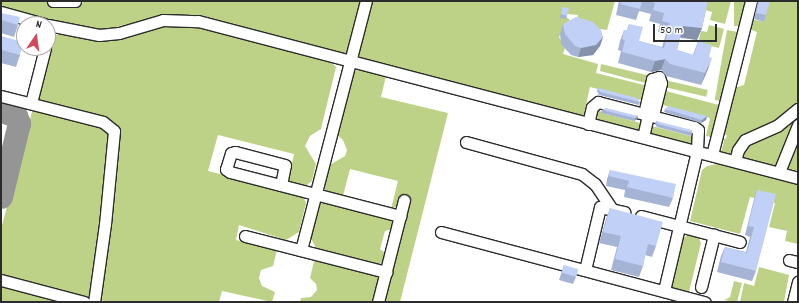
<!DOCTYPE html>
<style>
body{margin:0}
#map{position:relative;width:799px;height:303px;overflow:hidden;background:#fff;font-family:Dekko,sans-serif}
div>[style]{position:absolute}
.green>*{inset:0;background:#bed287;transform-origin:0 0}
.taxiway>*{height:23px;margin:-11.5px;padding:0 11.5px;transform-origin:11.5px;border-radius:11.5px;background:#959595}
.roads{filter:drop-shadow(1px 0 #2b2b2b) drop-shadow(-1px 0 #2b2b2b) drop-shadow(0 1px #2b2b2b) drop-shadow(0 -1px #2b2b2b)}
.minor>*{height:11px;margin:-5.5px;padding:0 5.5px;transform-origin:5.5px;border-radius:5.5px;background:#fff}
.wall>*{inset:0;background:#a5b3d4}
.shaded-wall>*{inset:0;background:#8692ac}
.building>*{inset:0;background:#c0d0f6;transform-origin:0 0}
span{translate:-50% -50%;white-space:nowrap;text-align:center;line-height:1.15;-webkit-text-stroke:3px #fff;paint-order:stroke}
.frame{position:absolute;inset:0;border:2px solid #2b2b2b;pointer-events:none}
.north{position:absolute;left:16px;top:16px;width:40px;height:40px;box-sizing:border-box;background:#fff;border:1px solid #aaa;border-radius:50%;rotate:13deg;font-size:11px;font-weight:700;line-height:16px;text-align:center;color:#2b2b2b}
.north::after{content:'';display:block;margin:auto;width:14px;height:18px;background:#d1495b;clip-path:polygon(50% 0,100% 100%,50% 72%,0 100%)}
.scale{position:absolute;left:653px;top:24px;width:64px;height:18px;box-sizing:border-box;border:2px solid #2b2b2b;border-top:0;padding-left:5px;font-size:12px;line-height:14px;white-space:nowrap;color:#2b2b2b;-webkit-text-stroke:3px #fff;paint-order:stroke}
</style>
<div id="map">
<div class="green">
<i style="clip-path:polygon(1px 1px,41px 1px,74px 6px,86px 1px,615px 1px,607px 30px,575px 26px,578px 15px,567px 14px,566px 17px,570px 20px,559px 37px,565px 48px,563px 54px,598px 64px,596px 73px,648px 86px,645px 101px,590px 87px,583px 118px,389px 65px,193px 16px,167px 15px,103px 30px,70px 26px,3px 8px)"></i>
<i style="clip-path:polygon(703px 1px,731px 1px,725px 24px,710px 20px,712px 12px,705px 10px)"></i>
<i style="left:734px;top:1px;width:12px;height:25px"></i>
<i style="clip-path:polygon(756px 1px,798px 1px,798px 171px,721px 153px,724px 141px,721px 138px,726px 139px,727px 135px,722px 134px,734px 88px,744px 85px,757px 32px,749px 29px,751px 19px,764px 22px,767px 6px)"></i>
<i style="clip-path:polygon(169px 25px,191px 25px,331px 62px,336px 67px,321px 129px,310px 136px,305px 146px,316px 164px,312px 181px,304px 187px,288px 182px,294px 154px,218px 135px,208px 171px,302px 194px,306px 203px,299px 232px,286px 240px,239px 225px,236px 240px,277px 250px,273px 266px,261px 270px,259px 278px,262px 286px,275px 292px,272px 302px,222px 291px,219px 302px,109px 302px,1px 276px,1px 229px,52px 36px,62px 34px,83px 39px,104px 40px)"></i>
<i style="clip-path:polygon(709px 25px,724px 29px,719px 48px,698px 43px,701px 31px,707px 32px)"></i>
<i style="left:727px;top:30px;width:11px;height:71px;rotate:10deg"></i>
<i style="clip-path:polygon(601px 64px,651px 76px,649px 84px,600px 71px)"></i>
<i style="clip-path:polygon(361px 70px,386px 76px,381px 97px,448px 113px,400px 302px,382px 302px,397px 206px,391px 209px,398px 181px,350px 169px,343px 196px,327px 192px,322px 184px,328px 166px,345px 156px,347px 150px,343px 140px,336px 134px,353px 71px)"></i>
<i style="left:665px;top:80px;width:44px;height:7px;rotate:13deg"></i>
<i style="clip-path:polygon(662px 90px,719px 105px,711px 137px,706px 136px,710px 118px,659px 104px)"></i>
<i style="clip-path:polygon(598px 108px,602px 113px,641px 123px,640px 129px,637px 131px,597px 120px)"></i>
<i style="clip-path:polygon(652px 126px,694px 137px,692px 143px,689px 145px,651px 134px)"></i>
<i style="clip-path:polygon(717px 164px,798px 185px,798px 244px,785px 241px,787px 231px,769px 227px,775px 203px,750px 197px,740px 234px,690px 221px,702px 170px,707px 166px)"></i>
<i style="clip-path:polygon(325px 201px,392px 219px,392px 229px,385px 231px,380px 249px,385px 253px,384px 262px,379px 264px,316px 248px,309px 235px,317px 206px)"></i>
<i style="clip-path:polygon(689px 234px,698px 236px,701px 243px,689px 292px,673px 288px,671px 283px,682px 239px)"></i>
<i style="clip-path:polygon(315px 257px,380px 275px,374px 302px,300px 302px,301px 298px,311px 297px,317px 290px,316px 284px,310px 278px)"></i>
<i style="clip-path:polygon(759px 267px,789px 275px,784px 302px,740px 302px,744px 283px,754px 286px)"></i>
<i style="clip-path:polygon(734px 281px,742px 283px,737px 302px,724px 300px,730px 297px)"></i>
<i style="clip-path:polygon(1px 286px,63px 302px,1px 302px)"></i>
</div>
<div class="taxiway">
<i style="left:1px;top:111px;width:16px;rotate:18deg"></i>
<i style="left:16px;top:116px;width:8px;rotate:67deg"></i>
<i style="left:19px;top:123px;width:76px;rotate:103.7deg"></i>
</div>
<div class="roads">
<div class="minor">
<i style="left:53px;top:1px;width:22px"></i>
<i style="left:1px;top:12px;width:45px;rotate:15.6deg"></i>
<i style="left:48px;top:25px;width:52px;rotate:11.1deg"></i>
<i style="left:99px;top:35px;width:20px;rotate:-6deg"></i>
<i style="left:119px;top:33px;width:46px;rotate:-16.5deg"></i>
<i style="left:163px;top:20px;width:35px;rotate:2deg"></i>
<i style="left:198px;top:21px;width:620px;rotate:14.66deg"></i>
<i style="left:1px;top:96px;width:105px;rotate:14.3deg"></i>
<i style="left:103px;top:122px;width:14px;rotate:39deg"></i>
<i style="left:114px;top:131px;width:93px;rotate:95.5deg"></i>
<i style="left:105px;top:224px;width:79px;rotate:98deg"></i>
<i style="left:31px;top:103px;width:57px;rotate:-75.7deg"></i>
<i style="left:644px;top:114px;width:36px;rotate:-77deg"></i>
<i style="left:652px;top:79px;width:7px;rotate:-16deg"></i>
<i style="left:659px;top:77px;width:6px;rotate:72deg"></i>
<i style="left:661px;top:83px;width:34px;rotate:104deg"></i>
<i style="left:588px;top:124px;width:17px;rotate:-77deg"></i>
<i style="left:592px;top:107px;width:8px;rotate:-40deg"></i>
<i style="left:598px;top:102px;width:99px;rotate:14.6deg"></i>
<i style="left:694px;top:127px;width:5px;rotate:37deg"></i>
<i style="left:698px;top:130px;width:21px;rotate:93deg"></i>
<i style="left:697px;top:151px;width:144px;rotate:103.3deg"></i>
<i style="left:643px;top:137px;width:23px;rotate:-77deg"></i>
<i style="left:466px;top:142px;width:120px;rotate:15.4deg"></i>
<i style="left:582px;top:174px;width:16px;rotate:38deg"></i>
<i style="left:595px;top:184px;width:30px;rotate:56deg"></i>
<i style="left:712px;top:155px;width:159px;rotate:-75.8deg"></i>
<i style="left:735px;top:161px;width:11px;rotate:-75deg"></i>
<i style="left:738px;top:150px;width:12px;rotate:-55deg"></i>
<i style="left:745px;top:140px;width:36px;rotate:-24deg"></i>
<i style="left:778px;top:125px;width:26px;rotate:-39deg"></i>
<i style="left:779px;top:172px;width:51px;rotate:-68deg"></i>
<i style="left:281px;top:185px;width:20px;rotate:-79deg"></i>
<i style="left:285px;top:165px;width:52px;rotate:-165.4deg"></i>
<i style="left:235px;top:152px;width:4px;rotate:166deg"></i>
<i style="left:231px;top:153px;width:17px;rotate:107deg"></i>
<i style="left:226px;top:169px;width:5px;rotate:37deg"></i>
<i style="left:230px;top:172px;width:176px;rotate:14.5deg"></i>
<i style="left:641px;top:216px;width:102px;rotate:14.7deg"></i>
<i style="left:441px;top:232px;width:273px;rotate:14.9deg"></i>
<i style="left:245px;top:236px;width:146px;rotate:14.3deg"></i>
<i style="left:301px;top:250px;width:257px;rotate:-75.4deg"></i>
<i style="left:789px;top:260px;width:9px;rotate:13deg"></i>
<i style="left:585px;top:270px;width:65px;rotate:-76.6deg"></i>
<i style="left:600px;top:207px;width:25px;rotate:12deg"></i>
<i style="left:1px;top:280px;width:86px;rotate:14.8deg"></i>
<i style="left:701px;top:287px;width:54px;rotate:-76deg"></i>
<i style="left:378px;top:302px;width:105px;rotate:-75.7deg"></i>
<i style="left:793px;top:302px;width:21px;rotate:-76deg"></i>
</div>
</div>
<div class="wall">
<i style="clip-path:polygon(619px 1px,708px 1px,702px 28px,697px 40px,680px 38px,677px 50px,693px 55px,698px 41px,709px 57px,708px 69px,701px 85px,666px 76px,661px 70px,651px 72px,618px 63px,621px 51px,618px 50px,620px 41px,624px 30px,627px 30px,629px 24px,639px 41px,662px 47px,666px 34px,658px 32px,660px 24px,649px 21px,651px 14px,639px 11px,636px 20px,616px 15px)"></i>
<i style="clip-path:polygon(758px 1px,770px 1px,764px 22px,754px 19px)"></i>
<i style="clip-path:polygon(562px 7px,567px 16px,566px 19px,560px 18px)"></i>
<i style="clip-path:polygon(1px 13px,18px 25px,14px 37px,1px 33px)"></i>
<i style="clip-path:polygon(563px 24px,603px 37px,600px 46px,593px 55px,578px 57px,571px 55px,561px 44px,560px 34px)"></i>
<i style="clip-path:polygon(1px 36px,20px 55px,16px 67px,1px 63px)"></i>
<i style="clip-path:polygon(598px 88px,640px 102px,639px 105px,599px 95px,597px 91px)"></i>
<i style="clip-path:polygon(665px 109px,707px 116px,706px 120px,701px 123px,664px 112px)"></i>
<i style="clip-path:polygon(602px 110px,638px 116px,637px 119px,634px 121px,601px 113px)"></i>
<i style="clip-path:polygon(656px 121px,692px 133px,691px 136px,657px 127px,655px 124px)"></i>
<i style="clip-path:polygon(610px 170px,673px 198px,669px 207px,624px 197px,625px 190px,606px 186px,607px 179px)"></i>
<i style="clip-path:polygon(757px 190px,756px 271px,752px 281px,717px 272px,721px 256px,725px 247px,746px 252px,750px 237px,745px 235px,754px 199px)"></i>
<i style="clip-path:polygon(610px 208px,656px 246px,652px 257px,645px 255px,643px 266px,639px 277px,611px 270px,617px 247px,599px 243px,606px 219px)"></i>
<i style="clip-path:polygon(564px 265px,576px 277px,573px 284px,559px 280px)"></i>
</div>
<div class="shaded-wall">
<i style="clip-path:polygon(683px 26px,702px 28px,697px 40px,679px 37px)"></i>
<i style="clip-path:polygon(603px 37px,600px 46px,593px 55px,578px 57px,581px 48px)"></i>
<i style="clip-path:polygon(712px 58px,708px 69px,701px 85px,705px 73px)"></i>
<i style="clip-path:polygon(665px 59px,661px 70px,651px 72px,655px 61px)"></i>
<i style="clip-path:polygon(638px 116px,637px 119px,634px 121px,635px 118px)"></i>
<i style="clip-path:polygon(707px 116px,706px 120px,701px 123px,702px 120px)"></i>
</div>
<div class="building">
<i style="clip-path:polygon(621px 1px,642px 1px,640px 9px,620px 4px)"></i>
<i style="clip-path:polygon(647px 1px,708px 1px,702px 28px,683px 26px,677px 50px,694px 55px,698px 41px,712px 45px,709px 57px,712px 58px,705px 73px,670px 64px,665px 59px,655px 61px,622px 52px,625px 40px,622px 39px,624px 30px,628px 30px,629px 24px,643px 27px,639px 41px,664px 48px,670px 23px,662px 21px,664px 13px,653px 10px,655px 3px)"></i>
<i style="clip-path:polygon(759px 1px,770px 1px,766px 15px,756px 13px)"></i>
<i style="clip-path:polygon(562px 7px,569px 8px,567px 16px,561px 14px)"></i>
<i style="clip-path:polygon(1px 13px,20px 17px,18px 25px,1px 20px)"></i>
<i style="clip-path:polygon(576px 17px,593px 22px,601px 30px,603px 37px,596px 45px,581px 48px,575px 46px,565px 34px,563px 24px)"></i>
<i style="clip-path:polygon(1px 36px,23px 42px,20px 55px,1px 50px)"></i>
<i style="clip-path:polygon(598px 88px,637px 98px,640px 102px,600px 92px)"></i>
<i style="clip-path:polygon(668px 106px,707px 116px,702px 120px,665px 109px)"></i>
<i style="clip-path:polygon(606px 108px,638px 116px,635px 118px,602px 110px)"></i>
<i style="clip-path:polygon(656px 121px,692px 130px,692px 133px,658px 124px)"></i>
<i style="clip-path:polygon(610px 170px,676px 184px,673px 198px,627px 187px,629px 181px,609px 176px)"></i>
<i style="clip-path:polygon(757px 190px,776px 194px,756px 271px,721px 262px,725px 247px,747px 253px,754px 227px,748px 226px)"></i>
<i style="clip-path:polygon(610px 208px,663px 222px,656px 246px,648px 244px,643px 266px,615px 259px,621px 236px,603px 232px)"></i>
<i style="left:564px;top:265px;width:15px;height:8px;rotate:16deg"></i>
</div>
<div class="frame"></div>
<div class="north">N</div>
<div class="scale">50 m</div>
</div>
